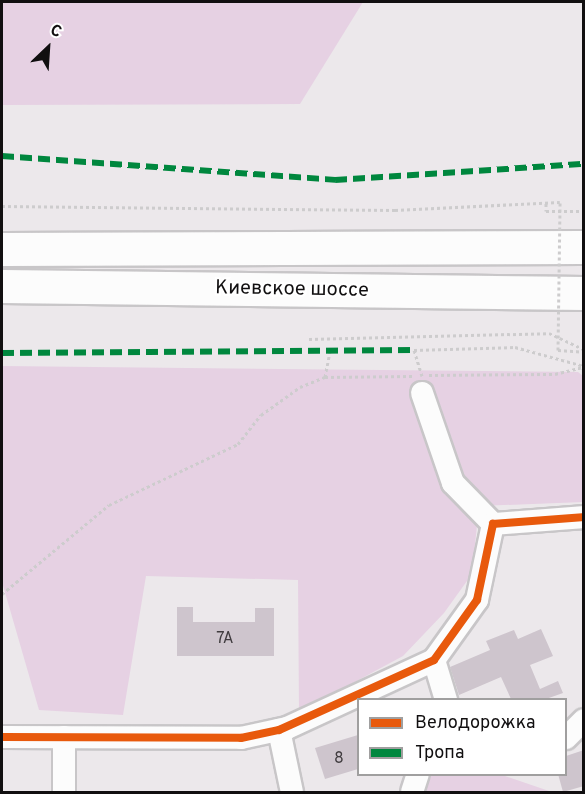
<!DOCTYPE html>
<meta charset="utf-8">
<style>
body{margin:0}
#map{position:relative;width:585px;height:794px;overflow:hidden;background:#ece8eb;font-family:Overpass,sans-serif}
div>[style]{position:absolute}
.green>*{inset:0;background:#e6d1e3}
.building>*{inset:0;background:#cec5cd}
.path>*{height:3px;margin-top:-1.5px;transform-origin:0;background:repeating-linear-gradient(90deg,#cdcccd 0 3px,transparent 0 6px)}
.roads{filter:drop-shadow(2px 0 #c8c6c8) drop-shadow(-2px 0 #c8c6c8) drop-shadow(0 2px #c8c6c8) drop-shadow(0 -2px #c8c6c8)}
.minor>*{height:22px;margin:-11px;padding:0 11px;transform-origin:11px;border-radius:11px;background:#fcfcfc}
.highway>*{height:33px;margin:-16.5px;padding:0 16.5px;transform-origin:16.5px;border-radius:16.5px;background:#fcfcfc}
.path-bridge>*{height:3px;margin-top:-1.5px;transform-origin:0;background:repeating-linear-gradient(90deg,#cdcccd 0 3px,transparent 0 6px)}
.quiet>*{height:6px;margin-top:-3px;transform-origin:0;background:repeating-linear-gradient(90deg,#00873e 0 12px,transparent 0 18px)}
.cycleway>*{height:8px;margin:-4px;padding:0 4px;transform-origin:4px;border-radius:4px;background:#e8590c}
span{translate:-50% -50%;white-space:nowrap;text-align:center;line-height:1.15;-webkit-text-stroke:4.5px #fff;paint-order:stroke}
.number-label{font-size:16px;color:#403c3f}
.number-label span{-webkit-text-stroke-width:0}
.street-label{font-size:20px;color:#110f10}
.frame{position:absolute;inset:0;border:3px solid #110f10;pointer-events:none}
.legend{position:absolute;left:357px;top:698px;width:210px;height:78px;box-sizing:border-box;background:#fff;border:2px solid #a09f9f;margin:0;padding:8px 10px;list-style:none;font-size:18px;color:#110f10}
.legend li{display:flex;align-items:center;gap:12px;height:30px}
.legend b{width:30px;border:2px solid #a09f9f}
.north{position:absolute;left:18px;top:18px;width:60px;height:60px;-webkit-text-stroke:4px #fff;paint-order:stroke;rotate:25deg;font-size:16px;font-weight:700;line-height:24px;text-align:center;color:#110f10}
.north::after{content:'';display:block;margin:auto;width:21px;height:27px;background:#110f10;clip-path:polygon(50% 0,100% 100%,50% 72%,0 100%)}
</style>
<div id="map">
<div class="green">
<i style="clip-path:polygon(2px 2px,363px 2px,300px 104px,2px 105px)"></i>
<i style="clip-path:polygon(2px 366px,578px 372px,583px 376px,583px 502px,479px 506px,472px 574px,444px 613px,403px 656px,299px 712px,298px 580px,146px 576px,123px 715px,39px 710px,2px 582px)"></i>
<i style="clip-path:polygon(424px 774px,502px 775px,552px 792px,419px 792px)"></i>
</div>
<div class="building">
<i style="clip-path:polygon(177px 607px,193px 607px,193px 622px,255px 622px,255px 608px,274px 608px,274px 656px,177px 656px)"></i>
<i style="clip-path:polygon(541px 629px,553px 656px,530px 665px,540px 689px,558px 681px,563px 693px,546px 699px,511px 699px,501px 677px,459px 695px,450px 667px,490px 650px,486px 641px,514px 630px,518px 639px)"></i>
<i style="clip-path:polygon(358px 735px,358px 769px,325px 779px,315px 748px)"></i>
<i style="clip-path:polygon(584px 750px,584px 786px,563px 792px,558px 774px,566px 774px,566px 756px)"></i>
</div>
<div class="path">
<i style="left:546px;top:203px;width:8px;rotate:90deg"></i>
<i style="left:546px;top:211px;width:38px"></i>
<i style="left:2px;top:206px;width:393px;rotate:0.6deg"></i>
<i style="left:395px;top:210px;width:165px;rotate:-2.8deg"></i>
<i style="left:309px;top:339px;width:240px;rotate:-1.4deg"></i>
<i style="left:549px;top:333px;width:38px;rotate:25deg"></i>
<i style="left:558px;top:350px;width:26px;rotate:4deg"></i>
<i style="left:429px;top:375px;width:126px;rotate:-0.5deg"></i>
<i style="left:555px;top:374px;width:30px;rotate:-14deg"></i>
<i style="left:422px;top:376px;width:27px;rotate:-107deg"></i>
<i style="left:414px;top:350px;width:101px;rotate:-1.7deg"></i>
<i style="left:515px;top:347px;width:72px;rotate:15.4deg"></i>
<i style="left:325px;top:377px;width:26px;rotate:-79deg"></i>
<i style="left:2px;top:594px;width:139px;rotate:-39.8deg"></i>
<i style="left:109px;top:505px;width:143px;rotate:-25.3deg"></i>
<i style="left:238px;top:444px;width:37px;rotate:-52deg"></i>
<i style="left:261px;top:415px;width:48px;rotate:-35.7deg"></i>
<i style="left:300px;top:387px;width:27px;rotate:-22deg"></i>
<i style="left:325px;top:377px;width:88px;rotate:-0.7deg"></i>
</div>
<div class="roads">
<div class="minor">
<i style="left:422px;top:393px;width:95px;rotate:71deg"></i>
<i style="left:453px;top:483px;width:57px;rotate:45.7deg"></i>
<i style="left:493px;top:524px;width:91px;rotate:-4.4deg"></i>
<i style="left:434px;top:660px;width:42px;rotate:73.3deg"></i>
<i style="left:279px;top:730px;width:63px;rotate:78.2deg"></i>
<i style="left:2px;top:737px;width:239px;rotate:0.2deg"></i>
<i style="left:241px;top:738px;width:47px;rotate:-12.3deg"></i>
<i style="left:287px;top:728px;width:162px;rotate:-24.8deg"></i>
<i style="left:434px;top:660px;width:74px;rotate:-54.4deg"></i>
<i style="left:477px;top:600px;width:78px;rotate:-78.1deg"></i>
<i style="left:566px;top:738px;width:25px;rotate:-45deg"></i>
<i style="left:64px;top:792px;width:55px;rotate:-90deg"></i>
<i style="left:412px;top:792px;width:19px;rotate:-72deg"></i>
</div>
<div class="highway">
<i style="left:2px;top:249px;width:582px;rotate:-0.2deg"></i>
<i style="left:2px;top:286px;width:582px;rotate:0.69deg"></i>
</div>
</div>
<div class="path-bridge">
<i style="left:558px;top:350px;width:148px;rotate:-89.2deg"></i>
</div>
<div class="quiet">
<i style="left:2px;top:156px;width:334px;rotate:4.1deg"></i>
<i style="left:335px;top:180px;width:250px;rotate:-3.7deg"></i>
<i style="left:2px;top:353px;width:412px;rotate:-0.4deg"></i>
</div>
<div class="cycleway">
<i style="left:2px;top:737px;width:239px;rotate:0.2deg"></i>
<i style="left:241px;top:738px;width:39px;rotate:-12deg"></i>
<i style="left:279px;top:730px;width:170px;rotate:-24.3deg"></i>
<i style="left:434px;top:660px;width:74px;rotate:-54.4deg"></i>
<i style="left:477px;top:600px;width:78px;rotate:-78.1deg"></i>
<i style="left:493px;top:524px;width:91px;rotate:-4.4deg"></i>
</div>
<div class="number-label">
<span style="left:225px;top:639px">7А</span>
<span style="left:339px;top:759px">8</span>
</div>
<div class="street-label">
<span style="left:292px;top:290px;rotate:1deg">Киевское шоссе</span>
</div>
<div class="frame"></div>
<ul class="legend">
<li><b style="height:8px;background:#e8590c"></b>Велодорожка</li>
<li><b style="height:8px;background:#00873e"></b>Тропа</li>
</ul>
<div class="north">С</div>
</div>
